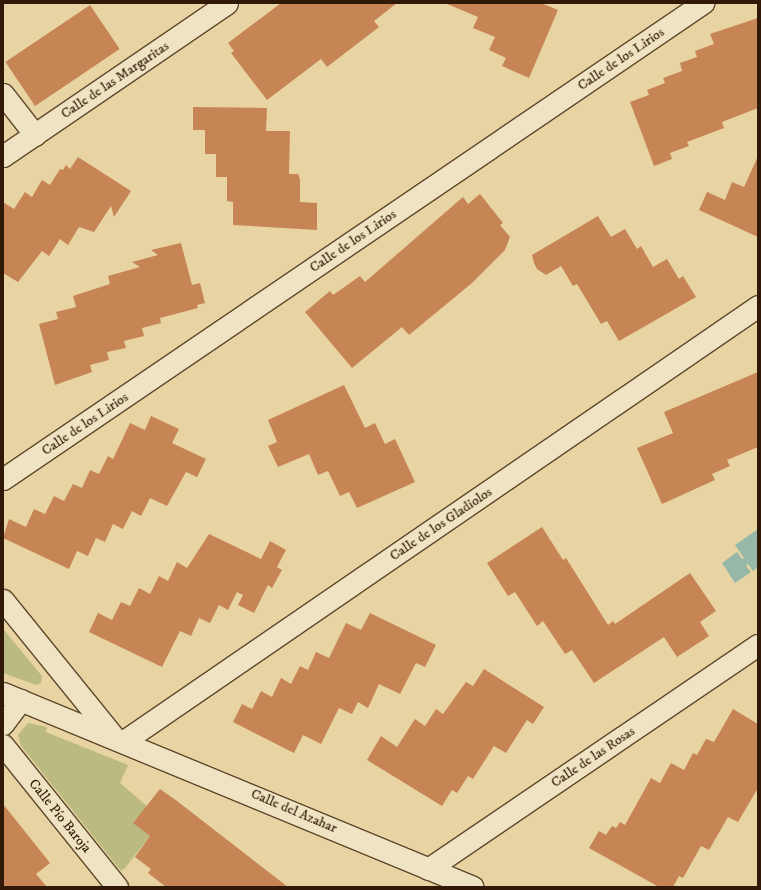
<!DOCTYPE html>
<meta charset="utf-8">
<style>
body{margin:0}
#map{position:relative;width:761px;height:890px;overflow:hidden;background:#e8d4a2;font-family:"IM FELL DW Pica",serif}
div>[style]{position:absolute}
.green>*{inset:0;background:#bbbb81}
.water>*{inset:0;background:#97b8a8}
.building>*{inset:0;background:#c78455;transform-origin:0 0}
.roads{filter:drop-shadow(1px 0 #5e482d) drop-shadow(-1px 0 #5e482d) drop-shadow(0 1px #5e482d) drop-shadow(0 -1px #5e482d)}
.minor>*{height:21px;margin:-10.5px;padding:0 10.5px;transform-origin:10.5px;border-radius:10.5px;background:#f0e3c3}
span{translate:-50% -50%;white-space:nowrap;text-align:center;line-height:1.15;-webkit-text-stroke:3.5px #f0e3c3;paint-order:stroke}
.street-label{font-size:14px;color:#301906}
.frame{position:absolute;inset:0;border:4px solid #301906;pointer-events:none}
</style>
<div id="map">
<div class="green">
<i style="clip-path:polygon(3px 629px,42px 676px,41px 683px,36px 685px,3px 673px)"></i>
<i style="clip-path:polygon(28px 723px,47px 727px,46px 732px,128px 765px,120px 783px,147px 806px,134px 823px,150px 836px,125px 868px,121px 871px,21px 746px,18px 735px)"></i>
</div>
<div class="water">
<i style="clip-path:polygon(758px 529px,758px 567px,753px 571px,748px 564px,746px 566px,751px 572px,735px 583px,722px 563px,737px 552px,742px 559px,744px 558px,735px 545px)"></i>
</div>
<div class="building">
<i style="clip-path:polygon(281px 3px,397px 3px,374px 21px,379px 27px,327px 67px,321px 59px,267px 100px,231px 53px,234px 51px,228px 43px)"></i>
<i style="clip-path:polygon(445px 3px,541px 3px,558px 10px,529px 78px,502px 66px,506px 58px,489px 50px,495px 37px,473px 28px,478px 17px)"></i>
<i style="left:90px;top:5px;width:53px;height:102px;rotate:56deg"></i>
<i style="clip-path:polygon(758px 18px,758px 108px,722px 122px,724px 128px,687px 142px,689px 146px,670px 153px,672px 159px,654px 166px,630px 102px,649px 95px,647px 90px,665px 83px,663px 78px,682px 71px,680px 63px,697px 57px,695px 51px,714px 44px,710px 34px)"></i>
<i style="clip-path:polygon(193px 107px,267px 108px,266px 131px,290px 131px,289px 174px,298px 174px,300px 179px,300px 202px,317px 203px,317px 230px,233px 225px,233px 202px,227px 201px,227px 177px,216px 177px,216px 154px,205px 154px,205px 130px,193px 130px)"></i>
<i style="clip-path:polygon(758px 156px,758px 237px,699px 210px,707px 192px,725px 200px,732px 182px,744px 187px)"></i>
<i style="clip-path:polygon(78px 157px,131px 191px,114px 217px,111px 206px,94px 232px,79px 227px,68px 245px,60px 239px,49px 256px,42px 251px,18px 282px,3px 273px,3px 202px,14px 209px,25px 192px,32px 197px,42px 180px,50px 185px,60px 169px,63px 170px,66px 165px,70px 169px)"></i>
<i style="clip-path:polygon(480px 194px,503px 223px,500px 225px,510px 237px,505px 250px,472px 283px,409px 335px,402px 327px,352px 368px,305px 312px,330px 291px,333px 295px,360px 276px,365px 282px,463px 197px,468px 204px)"></i>
<i style="clip-path:polygon(598px 216px,611px 237px,625px 229px,637px 249px,641px 246px,653px 267px,667px 259px,679px 279px,683px 276px,696px 297px,619px 341px,607px 321px,601px 324px,577px 284px,573px 286px,561px 266px,546px 275px,537px 269px,534px 263px,532px 255px)"></i>
<i style="clip-path:polygon(181px 243px,192px 285px,200px 283px,205px 303px,197px 305px,198px 308px,160px 318px,161px 323px,142px 328px,144px 336px,124px 341px,126px 348px,107px 352px,109px 360px,90px 365px,92px 372px,55px 385px,39px 324px,58px 319px,56px 312px,76px 307px,73px 296px,110px 284px,108px 276px,140px 267px,132px 262px,158px 255px,151px 250px)"></i>
<i style="clip-path:polygon(758px 372px,758px 447px,727px 460px,730px 466px,712px 474px,715px 480px,662px 504px,637px 448px,673px 433px,664px 412px)"></i>
<i style="clip-path:polygon(344px 385px,365px 428px,375px 423px,385px 444px,395px 439px,415px 482px,357px 508px,349px 492px,340px 496px,328px 471px,318px 475px,309px 454px,278px 467px,268px 446px,277px 442px,268px 420px)"></i>
<i style="clip-path:polygon(151px 416px,179px 429px,172px 443px,206px 459px,197px 477px,186px 472px,167px 506px,150px 498px,141px 516px,132px 511px,123px 529px,113px 524px,105px 542px,96px 538px,88px 556px,77px 551px,69px 569px,3px 538px,9px 519px,26px 527px,34px 509px,45px 514px,54px 496px,64px 501px,73px 484px,82px 488px,90px 470px,99px 474px,108px 456px,113px 459px,130px 423px,145px 430px)"></i>
<i style="clip-path:polygon(542px 527px,563px 560px,566px 558px,608px 625px,613px 621px,615px 624px,690px 573px,716px 611px,700px 622px,709px 636px,677px 657px,664px 637px,594px 683px,572px 650px,565px 654px,543px 621px,537px 626px,515px 592px,508px 596px,487px 563px)"></i>
<i style="clip-path:polygon(209px 534px,261px 559px,270px 541px,286px 550px,277px 567px,282px 570px,272px 588px,268px 585px,254px 613px,238px 605px,243px 595px,237px 592px,228px 610px,219px 605px,210px 623px,199px 618px,191px 636px,180px 631px,162px 667px,89px 632px,98px 613px,112px 620px,121px 602px,130px 606px,139px 588px,150px 594px,159px 576px,168px 581px,177px 562px,187px 568px)"></i>
<i style="clip-path:polygon(370px 613px,436px 645px,425px 667px,416px 663px,400px 694px,379px 684px,368px 708px,358px 702px,352px 714px,339px 708px,321px 744px,303px 735px,294px 753px,233px 722px,242px 704px,252px 709px,261px 691px,272px 697px,281px 678px,291px 684px,300px 666px,308px 670px,316px 652px,329px 658px,346px 623px,361px 630px)"></i>
<i style="clip-path:polygon(484px 669px,544px 707px,533px 724px,527px 720px,506px 753px,494px 746px,473px 779px,468px 776px,457px 793px,452px 790px,442px 806px,367px 760px,381px 736px,397px 747px,415px 719px,425px 726px,436px 709px,443px 714px,466px 682px,473px 686px)"></i>
<i style="clip-path:polygon(733px 709px,758px 724px,758px 788px,738px 822px,728px 817px,709px 850px,701px 846px,683px 878px,679px 876px,673px 887px,659px 887px,589px 848px,599px 831px,606px 835px,612px 826px,616px 828px,620px 822px,625px 825px,651px 778px,660px 783px,671px 763px,684px 770px,693px 753px,697px 755px,706px 739px,714px 742px)"></i>
<i style="clip-path:polygon(160px 789px,177px 801px,288px 887px,166px 887px,148px 873px,151px 869px,135px 857px,150px 836px,133px 823px)"></i>
<i style="clip-path:polygon(3px 804px,50px 863px,36px 874px,47px 887px,3px 887px)"></i>
</div>
<div class="roads">
<div class="minor">
<i style="left:3px;top:94px;width:52px;rotate:52deg"></i>
<i style="left:3px;top:156px;width:271px;rotate:-34.3deg"></i>
<i style="left:3px;top:479px;width:847px;rotate:-34.22deg"></i>
<i style="left:3px;top:600px;width:175px;rotate:51deg"></i>
<i style="left:3px;top:693px;width:508px;rotate:22.43deg"></i>
<i style="left:3px;top:724px;width:30px;rotate:-53deg"></i>
<i style="left:124px;top:741px;width:769px;rotate:-34.45deg"></i>
<i style="left:3px;top:745px;width:182px;rotate:51.2deg"></i>
<i style="left:428px;top:869px;width:399px;rotate:-34.2deg"></i>
</div>
</div>
<div class="street-label">
<span style="left:621px;top:59px;rotate:-34deg">Calle de los Lirios</span>
<span style="left:115px;top:80px;rotate:-34deg">Calle de las Margaritas</span>
<span style="left:353px;top:241px;rotate:-34deg">Calle de los Lirios</span>
<span style="left:85px;top:424px;rotate:-34deg">Calle de los Lirios</span>
<span style="left:441px;top:524px;rotate:-34deg">Calle de los Gladiolos</span>
<span style="left:593px;top:757px;rotate:-34deg">Calle de las Rosas</span>
<span style="left:294px;top:811px;rotate:23deg">Calle del Azahar</span>
<span style="left:60px;top:816px;rotate:51deg">Calle Pío Baroja</span>
</div>
<div class="frame"></div>
</div>
